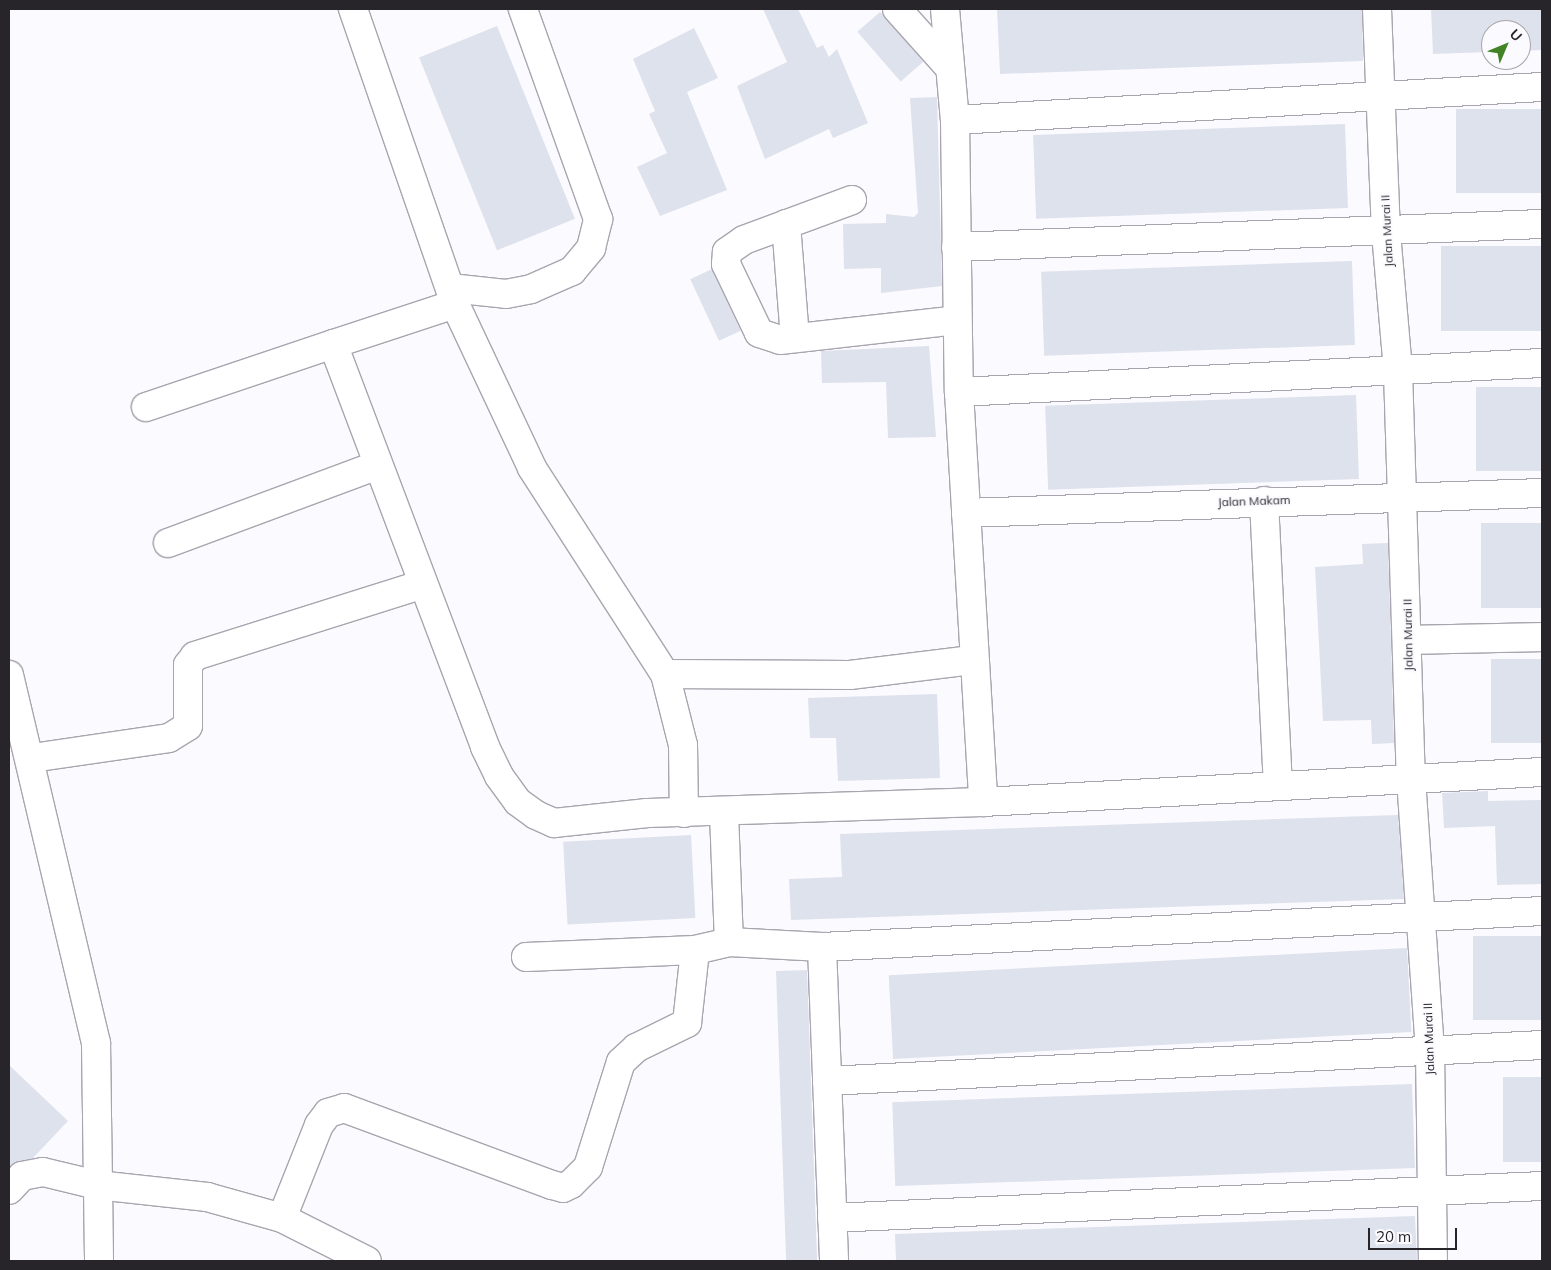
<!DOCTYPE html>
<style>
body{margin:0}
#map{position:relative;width:1551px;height:1270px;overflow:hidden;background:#fbfafe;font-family:Mulish,sans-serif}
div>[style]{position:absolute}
.building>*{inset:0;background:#dee2ed;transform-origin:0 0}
.roads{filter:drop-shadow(1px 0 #a9a5af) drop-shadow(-1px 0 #a9a5af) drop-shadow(0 1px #a9a5af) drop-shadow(0 -1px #a9a5af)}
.minor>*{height:28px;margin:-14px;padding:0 14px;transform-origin:14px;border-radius:14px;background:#fff}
span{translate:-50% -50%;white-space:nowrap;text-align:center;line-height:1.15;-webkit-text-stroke:4px #fbfafe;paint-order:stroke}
.street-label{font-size:12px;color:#272529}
.frame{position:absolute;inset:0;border:10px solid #272529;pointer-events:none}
.north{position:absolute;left:1481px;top:20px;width:50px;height:50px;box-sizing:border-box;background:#fbfafe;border:1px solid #a6a5a9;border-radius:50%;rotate:45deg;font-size:14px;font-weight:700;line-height:20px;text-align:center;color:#272529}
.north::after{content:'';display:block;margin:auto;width:18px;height:22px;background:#428325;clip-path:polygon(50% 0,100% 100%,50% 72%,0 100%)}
.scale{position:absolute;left:1368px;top:1228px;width:89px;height:22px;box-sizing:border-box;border:2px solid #272529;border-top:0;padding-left:6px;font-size:15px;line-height:18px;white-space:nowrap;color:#272529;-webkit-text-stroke:4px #fbfafe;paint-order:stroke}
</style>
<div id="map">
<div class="building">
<i style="clip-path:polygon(763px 9px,798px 9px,817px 48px,823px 45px,829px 57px,837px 49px,868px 123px,833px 138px,829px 129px,765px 159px,737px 86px,787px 62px)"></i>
<i style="clip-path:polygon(997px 9px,1362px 9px,1363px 61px,1000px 74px)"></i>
<i style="clip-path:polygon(1431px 9px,1542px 9px,1542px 50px,1521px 51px,1521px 30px,1491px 30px,1491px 52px,1433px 54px)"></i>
<i style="left:880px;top:12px;width:66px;height:30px;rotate:49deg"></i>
<i style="left:497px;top:26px;width:208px;height:84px;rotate:68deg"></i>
<i style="clip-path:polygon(694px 28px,718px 78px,687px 92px,727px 190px,660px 216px,637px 167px,667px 153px,649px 114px,655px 111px,633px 59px)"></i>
<i style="clip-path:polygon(937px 97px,942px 286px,881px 293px,881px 268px,844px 269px,843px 224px,886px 223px,886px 214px,914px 217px,918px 213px,910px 98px)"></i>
<i style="left:1542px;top:109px;width:84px;height:86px;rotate:90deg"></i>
<i style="left:1345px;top:124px;width:84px;height:312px;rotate:88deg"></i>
<i style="left:1542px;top:246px;width:85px;height:101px;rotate:90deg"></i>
<i style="left:1352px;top:261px;width:84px;height:311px;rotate:88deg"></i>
<i style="left:712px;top:269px;width:68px;height:24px;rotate:65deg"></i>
<i style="clip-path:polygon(929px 346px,936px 437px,888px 438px,886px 382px,822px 383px,821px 351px)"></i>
<i style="left:1542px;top:387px;width:84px;height:66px;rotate:90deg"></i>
<i style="left:1356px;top:395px;width:84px;height:311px;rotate:88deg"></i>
<i style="left:1542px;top:523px;width:85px;height:61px;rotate:90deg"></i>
<i style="clip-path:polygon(1388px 543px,1394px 743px,1372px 744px,1371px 720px,1323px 721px,1315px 567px,1363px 564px,1362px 544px)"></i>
<i style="left:1542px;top:659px;width:84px;height:51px;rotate:90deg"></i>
<i style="clip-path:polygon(937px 694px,940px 778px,838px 781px,836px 738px,810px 738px,808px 698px)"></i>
<i style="clip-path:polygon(1488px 791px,1488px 801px,1542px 800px,1542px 884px,1497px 885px,1495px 826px,1444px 828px,1442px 793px)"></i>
<i style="clip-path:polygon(1398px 815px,1404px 899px,791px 920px,789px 879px,842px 877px,840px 834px)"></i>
<i style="left:691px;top:835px;width:83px;height:128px;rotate:87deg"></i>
<i style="left:1542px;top:936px;width:84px;height:69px;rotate:90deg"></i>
<i style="left:1407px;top:948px;width:84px;height:519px;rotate:87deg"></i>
<i style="left:807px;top:970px;width:291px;height:31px;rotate:88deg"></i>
<i style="clip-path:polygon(9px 1065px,68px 1121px,33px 1158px,9px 1167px)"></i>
<i style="left:1542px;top:1077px;width:85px;height:39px;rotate:90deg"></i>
<i style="left:1412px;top:1084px;width:84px;height:520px;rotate:88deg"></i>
<i style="clip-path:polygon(1415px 1216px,1417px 1261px,896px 1261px,895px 1234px)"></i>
</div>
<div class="roads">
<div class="minor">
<i style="left:353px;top:9px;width:312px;rotate:70.9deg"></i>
<i style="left:455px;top:304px;width:181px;rotate:64.8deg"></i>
<i style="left:532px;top:468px;width:245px;rotate:57.2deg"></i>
<i style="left:665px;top:674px;width:73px;rotate:75.8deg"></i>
<i style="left:683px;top:745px;width:68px;rotate:89.2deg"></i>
<i style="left:897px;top:9px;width:78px;rotate:48.1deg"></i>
<i style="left:945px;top:9px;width:111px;rotate:84.9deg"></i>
<i style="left:955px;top:120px;width:272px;rotate:89.2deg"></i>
<i style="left:959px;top:392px;width:411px;rotate:86.6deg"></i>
<i style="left:1377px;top:9px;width:224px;rotate:87.7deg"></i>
<i style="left:1386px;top:233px;width:139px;rotate:85deg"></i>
<i style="left:1398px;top:371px;width:408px;rotate:88.2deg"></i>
<i style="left:1411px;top:779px;width:272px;rotate:86deg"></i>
<i style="left:1430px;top:1050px;width:211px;rotate:89.2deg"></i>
<i style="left:955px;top:120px;width:588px;rotate:-3.22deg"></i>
<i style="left:852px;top:200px;width:115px;rotate:159.7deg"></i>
<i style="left:744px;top:240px;width:21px;rotate:145deg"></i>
<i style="left:727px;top:252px;width:12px;rotate:95deg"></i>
<i style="left:726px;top:264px;width:76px;rotate:64.4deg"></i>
<i style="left:759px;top:333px;width:22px;rotate:18deg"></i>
<i style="left:780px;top:340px;width:178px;rotate:-6.4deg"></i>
<i style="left:786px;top:224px;width:114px;rotate:85.5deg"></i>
<i style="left:956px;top:247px;width:586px;rotate:-2.25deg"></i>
<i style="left:450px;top:288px;width:56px;rotate:6.1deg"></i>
<i style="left:506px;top:294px;width:25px;rotate:-11deg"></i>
<i style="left:531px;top:289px;width:45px;rotate:-23.7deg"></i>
<i style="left:572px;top:271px;width:30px;rotate:-50deg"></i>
<i style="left:591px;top:248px;width:30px;rotate:-76deg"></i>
<i style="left:598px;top:219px;width:223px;rotate:-109.7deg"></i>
<i style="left:455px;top:304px;width:128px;rotate:161.8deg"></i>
<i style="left:333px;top:344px;width:431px;rotate:69.3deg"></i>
<i style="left:485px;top:747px;width:32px;rotate:64deg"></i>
<i style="left:499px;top:776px;width:32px;rotate:54deg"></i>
<i style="left:518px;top:802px;width:22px;rotate:36deg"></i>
<i style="left:536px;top:815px;width:20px;rotate:24deg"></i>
<i style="left:554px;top:823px;width:94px;rotate:-6.1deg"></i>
<i style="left:647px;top:813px;width:336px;rotate:-1.9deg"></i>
<i style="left:983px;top:802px;width:560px;rotate:-3.07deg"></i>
<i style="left:959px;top:392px;width:584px;rotate:-2.85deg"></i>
<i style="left:146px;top:407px;width:197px;rotate:-18.6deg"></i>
<i style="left:1264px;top:501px;width:284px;rotate:87.2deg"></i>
<i style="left:966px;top:513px;width:576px;rotate:-1.99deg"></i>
<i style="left:168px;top:543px;width:224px;rotate:-20.4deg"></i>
<i style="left:1408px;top:640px;width:134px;rotate:-1.3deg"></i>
<i style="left:665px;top:674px;width:185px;rotate:0.3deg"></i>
<i style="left:850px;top:675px;width:123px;rotate:-7deg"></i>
<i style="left:9px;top:675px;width:378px;rotate:76.7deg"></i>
<i style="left:96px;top:1043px;width:218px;rotate:89.2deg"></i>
<i style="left:32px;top:758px;width:138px;rotate:-8.3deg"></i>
<i style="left:169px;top:738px;width:22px;rotate:-32deg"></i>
<i style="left:188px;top:726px;width:61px;rotate:-90deg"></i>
<i style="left:188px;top:665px;width:11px;rotate:-52deg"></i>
<i style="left:195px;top:656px;width:236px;rotate:-17.5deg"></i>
<i style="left:724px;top:813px;width:129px;rotate:87.8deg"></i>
<i style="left:822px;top:947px;width:314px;rotate:87.8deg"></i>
<i style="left:526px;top:957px;width:169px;rotate:-2.4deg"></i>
<i style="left:695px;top:950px;width:35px;rotate:-13deg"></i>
<i style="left:729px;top:942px;width:93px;rotate:3.1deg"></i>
<i style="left:822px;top:947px;width:721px;rotate:-2.86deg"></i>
<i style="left:827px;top:1081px;width:716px;rotate:-2.88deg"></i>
<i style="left:9px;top:1190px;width:19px;rotate:-47deg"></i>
<i style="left:22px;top:1176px;width:21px;rotate:-11deg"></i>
<i style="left:43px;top:1172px;width:56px;rotate:13.5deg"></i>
<i style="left:97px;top:1185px;width:111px;rotate:6.2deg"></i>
<i style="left:207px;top:1197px;width:78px;rotate:15.6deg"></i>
<i style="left:282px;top:1218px;width:95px;rotate:26.8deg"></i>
<i style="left:282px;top:1218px;width:100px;rotate:-68.3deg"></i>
<i style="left:319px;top:1125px;width:15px;rotate:-53deg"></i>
<i style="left:328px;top:1113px;width:17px;rotate:-17deg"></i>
<i style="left:344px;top:1108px;width:222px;rotate:20.3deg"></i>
<i style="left:552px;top:1185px;width:11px;rotate:15deg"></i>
<i style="left:563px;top:1188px;width:9px;rotate:-27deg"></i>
<i style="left:571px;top:1184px;width:24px;rotate:-45deg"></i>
<i style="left:588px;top:1167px;width:110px;rotate:-72.6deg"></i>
<i style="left:621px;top:1062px;width:21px;rotate:-43deg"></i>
<i style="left:636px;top:1048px;width:57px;rotate:-26.1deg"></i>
<i style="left:687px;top:1023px;width:73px;rotate:-83.7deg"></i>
<i style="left:832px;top:1218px;width:711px;rotate:-2.58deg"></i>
</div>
</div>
<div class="street-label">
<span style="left:1387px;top:231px;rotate:-93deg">Jalan Murai II</span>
<span style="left:1254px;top:501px;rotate:-2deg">Jalan Makam</span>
<span style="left:1408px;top:635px;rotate:-91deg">Jalan Murai II</span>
<span style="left:1429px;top:1039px;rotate:-92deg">Jalan Murai II</span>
</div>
<div class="frame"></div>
<div class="north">U</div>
<div class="scale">20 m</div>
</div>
